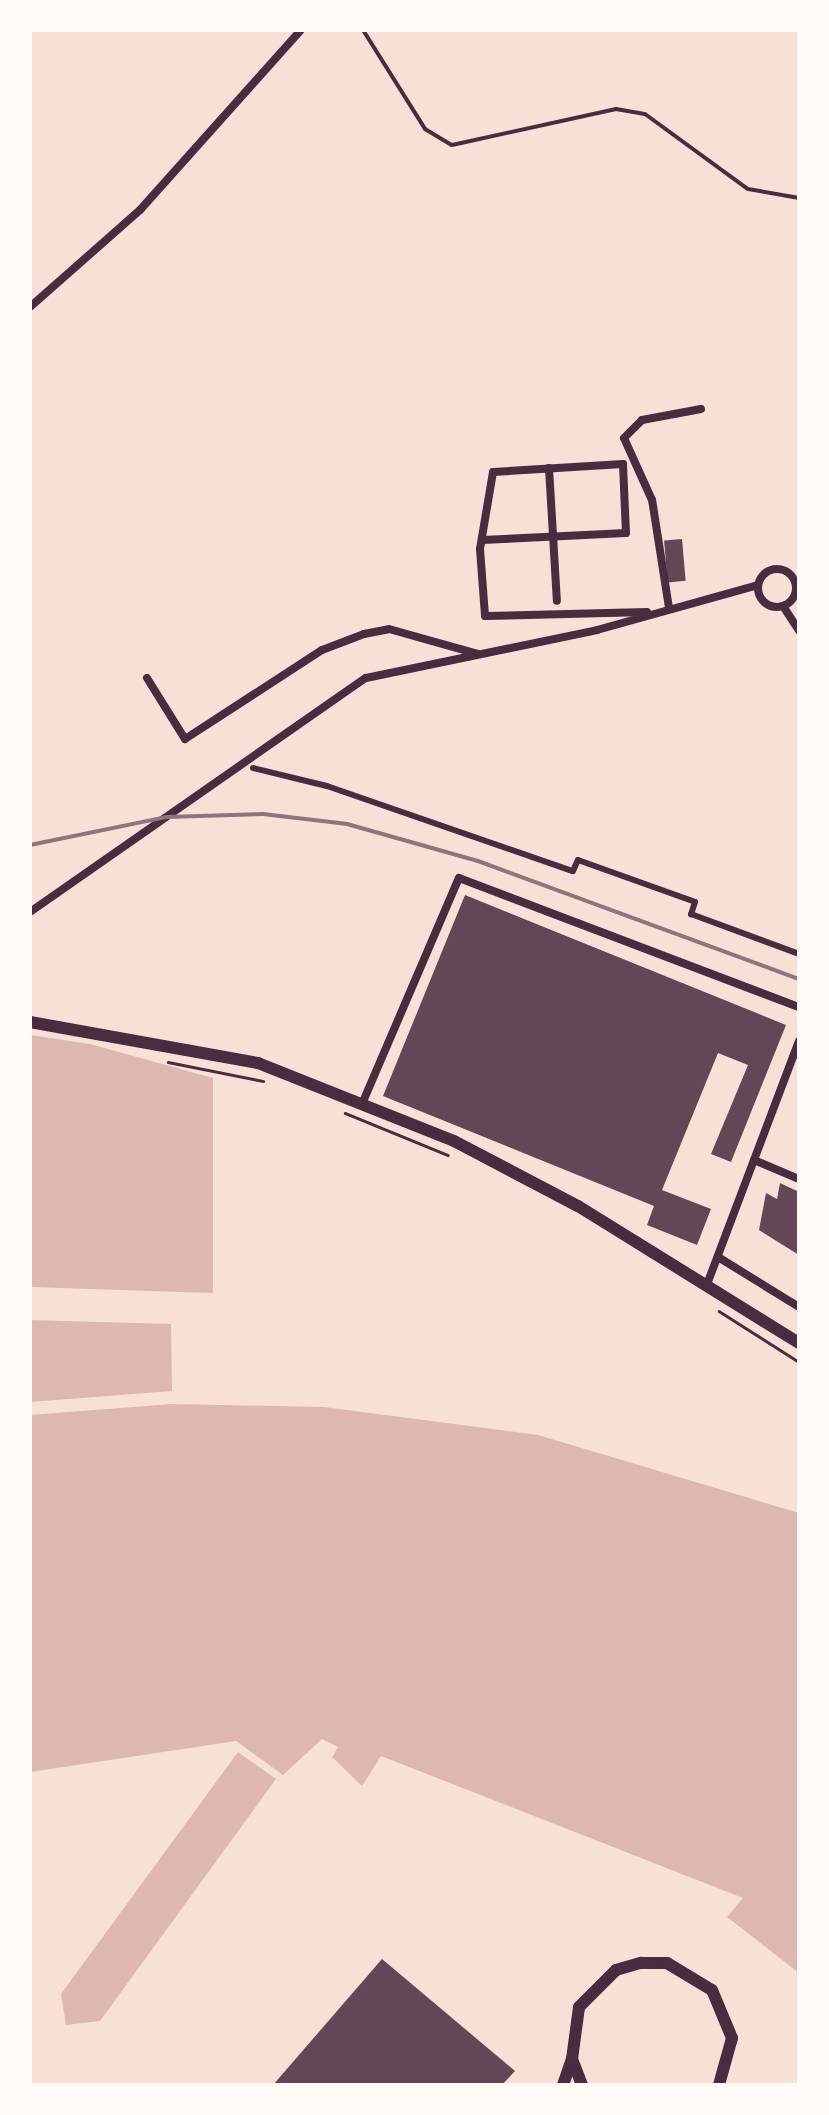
<!DOCTYPE html>
<style>
body{margin:0}
#map{position:relative;width:829px;height:2115px;overflow:hidden;background:#f7e1d7;font-family:"Roboto Condensed",sans-serif}
div>[style]{position:absolute}
.water>*{inset:0;background:#dcb8b0}
.building>*{inset:0;background:#644757;transform-origin:0 0}
.path>*{height:2.5px;margin:-1.25px;padding:0 1.25px;transform-origin:1.25px;border-radius:1.25px;background:#4a2c40}
.service>*{height:4px;margin:-2px;padding:0 2px;transform-origin:2px;border-radius:2px;background:#4a2c40}
.pedestrian>*{height:6px;margin:-3px;padding:0 3px;transform-origin:3px;border-radius:3px;background:#4a2c40}
.minor>*{height:8px;margin:-4px;padding:0 4px;transform-origin:4px;border-radius:4px;background:#4a2c40}
.minor>.ring{margin:-4px;padding:0;box-sizing:content-box;background:none;border:8px solid #4a2c40;border-radius:50%}
.primary>*{height:12px;margin:-6px;padding:0 6px;transform-origin:6px;border-radius:6px;background:#4a2c40}
.rail>*{height:4px;margin:-2px;padding:0 2px;transform-origin:2px;border-radius:2px;background:#8f747c}
span{translate:-50% -50%;white-space:nowrap;text-align:center;line-height:1.15;-webkit-text-stroke:10px #fffaf5;paint-order:stroke}
.frame{position:absolute;inset:0;border:32px solid #fffaf5;pointer-events:none}
</style>
<div id="map">
<div class="water">
<i style="clip-path:polygon(30px 1035px,90px 1044px,213px 1078px,213px 1293px,30px 1287px)"></i>
<i style="clip-path:polygon(30px 1320px,171px 1324px,172px 1391px,30px 1402px)"></i>
<i style="clip-path:polygon(172px 1404px,324px 1407px,538px 1435px,799px 1513px,799px 1973px,727px 1917px,743px 1898px,381px 1756px,362px 1786px,332px 1757px,338px 1747px,322px 1739px,283px 1775px,236px 1741px,30px 1772px,30px 1415px)"></i>
<i style="clip-path:polygon(238px 1752px,276px 1779px,100px 2021px,66px 2025px,61px 1994px)"></i>
</div>
<div class="building">
<i style="left:682px;top:539px;width:42px;height:18px;rotate:85deg"></i>
<i style="clip-path:polygon(465px 895px,786px 1025px,731px 1162px,711px 1154px,748px 1065px,718px 1053px,662px 1190px,711px 1209px,697px 1245px,647px 1225px,654px 1206px,383px 1096px)"></i>
<i style="clip-path:polygon(780px 1183px,799px 1192px,799px 1255px,759px 1230px,766px 1193px,777px 1199px)"></i>
<i style="clip-path:polygon(382px 1959px,515px 2071px,502px 2085px,273px 2085px)"></i>
</div>
<div class="path">
<i style="left:168px;top:1062px;width:97px;rotate:11.3deg"></i>
<i style="left:345px;top:1113px;width:111px;rotate:22.2deg"></i>
<i style="left:719px;top:1311px;width:95px;rotate:32.5deg"></i>
</div>
<div class="service">
<i style="left:363px;top:30px;width:117px;rotate:57.9deg"></i>
<i style="left:425px;top:129px;width:31px;rotate:31deg"></i>
<i style="left:452px;top:145px;width:168px;rotate:-12.4deg"></i>
<i style="left:616px;top:109px;width:29px;rotate:10deg"></i>
<i style="left:645px;top:114px;width:127px;rotate:36.1deg"></i>
<i style="left:748px;top:189px;width:52px;rotate:10deg"></i>
</div>
<div class="pedestrian">
<i style="left:253px;top:768px;width:76px;rotate:13.7deg"></i>
<i style="left:327px;top:786px;width:260px;rotate:19.1deg"></i>
<i style="left:573px;top:871px;width:12px;rotate:-66deg"></i>
<i style="left:578px;top:860px;width:124px;rotate:19.7deg"></i>
<i style="left:695px;top:902px;width:13px;rotate:108deg"></i>
<i style="left:691px;top:914px;width:115px;rotate:20.3deg"></i>
</div>
<div class="minor">
<i style="left:30px;top:307px;width:147px;rotate:-41.4deg"></i>
<i style="left:140px;top:210px;width:241px;rotate:-48.2deg"></i>
<i style="left:549px;top:468px;width:133px;rotate:86.6deg"></i>
<i style="left:482px;top:540px;width:144px;rotate:-2.8deg"></i>
<i style="left:626px;top:533px;width:69px;rotate:-92.5deg"></i>
<i style="left:623px;top:464px;width:130px;rotate:176.5deg"></i>
<i style="left:493px;top:472px;width:78px;rotate:99.6deg"></i>
<i style="left:480px;top:549px;width:67px;rotate:85.7deg"></i>
<i style="left:485px;top:616px;width:162px;rotate:-1.4deg"></i>
<i class="ring" style="left:758px;top:569px;width:30px;height:30px"></i>
<i style="left:783px;top:606px;width:30px;rotate:57deg"></i>
<i style="left:669px;top:608px;width:109px;rotate:-98.9deg"></i>
<i style="left:652px;top:500px;width:68px;rotate:-114.3deg"></i>
<i style="left:624px;top:438px;width:25px;rotate:-45deg"></i>
<i style="left:642px;top:420px;width:60px;rotate:-10.6deg"></i>
<i style="left:147px;top:678px;width:72px;rotate:58.1deg"></i>
<i style="left:185px;top:739px;width:163px;rotate:-33deg"></i>
<i style="left:322px;top:650px;width:45px;rotate:-20.9deg"></i>
<i style="left:364px;top:634px;width:25px;rotate:-11deg"></i>
<i style="left:389px;top:629px;width:92px;rotate:15.7deg"></i>
<i style="left:30px;top:912px;width:409px;rotate:-34.9deg"></i>
<i style="left:366px;top:678px;width:236px;rotate:-11.7deg"></i>
<i style="left:597px;top:630px;width:167px;rotate:-15.6deg"></i>
<i style="left:362px;top:1104px;width:246px;rotate:-66.8deg"></i>
<i style="left:459px;top:878px;width:364px;rotate:20.8deg"></i>
<i style="left:754px;top:1160px;width:49px;rotate:22.9deg"></i>
<i style="left:718px;top:1257px;width:95px;rotate:31.7deg"></i>
<i style="left:706px;top:1287px;width:263px;rotate:-69.3deg"></i>
</div>
<div class="primary">
<i style="left:30px;top:1022px;width:232px;rotate:10.2deg"></i>
<i style="left:258px;top:1063px;width:211px;rotate:21.7deg"></i>
<i style="left:454px;top:1141px;width:140px;rotate:27.7deg"></i>
<i style="left:578px;top:1206px;width:260px;rotate:31.8deg"></i>
<i style="left:563px;top:2085px;width:28px;rotate:-71deg"></i>
<i style="left:582px;top:2085px;width:28px;rotate:-111deg"></i>
<i style="left:572px;top:2059px;width:52px;rotate:-82.3deg"></i>
<i style="left:579px;top:2007px;width:52px;rotate:-45deg"></i>
<i style="left:616px;top:1970px;width:26px;rotate:-16deg"></i>
<i style="left:641px;top:1963px;width:26px"></i>
<i style="left:667px;top:1963px;width:52px;rotate:31deg"></i>
<i style="left:712px;top:1990px;width:52px;rotate:67.4deg"></i>
<i style="left:732px;top:2038px;width:49px;rotate:105.5deg"></i>
</div>
<div class="rail">
<i style="left:30px;top:845px;width:140px;rotate:-11.6deg"></i>
<i style="left:167px;top:817px;width:96px;rotate:-1.8deg"></i>
<i style="left:263px;top:814px;width:85px;rotate:6.8deg"></i>
<i style="left:347px;top:824px;width:136px;rotate:15.8deg"></i>
<i style="left:478px;top:861px;width:342px;rotate:20.2deg"></i>
</div>
<div class="frame"></div>
</div>
